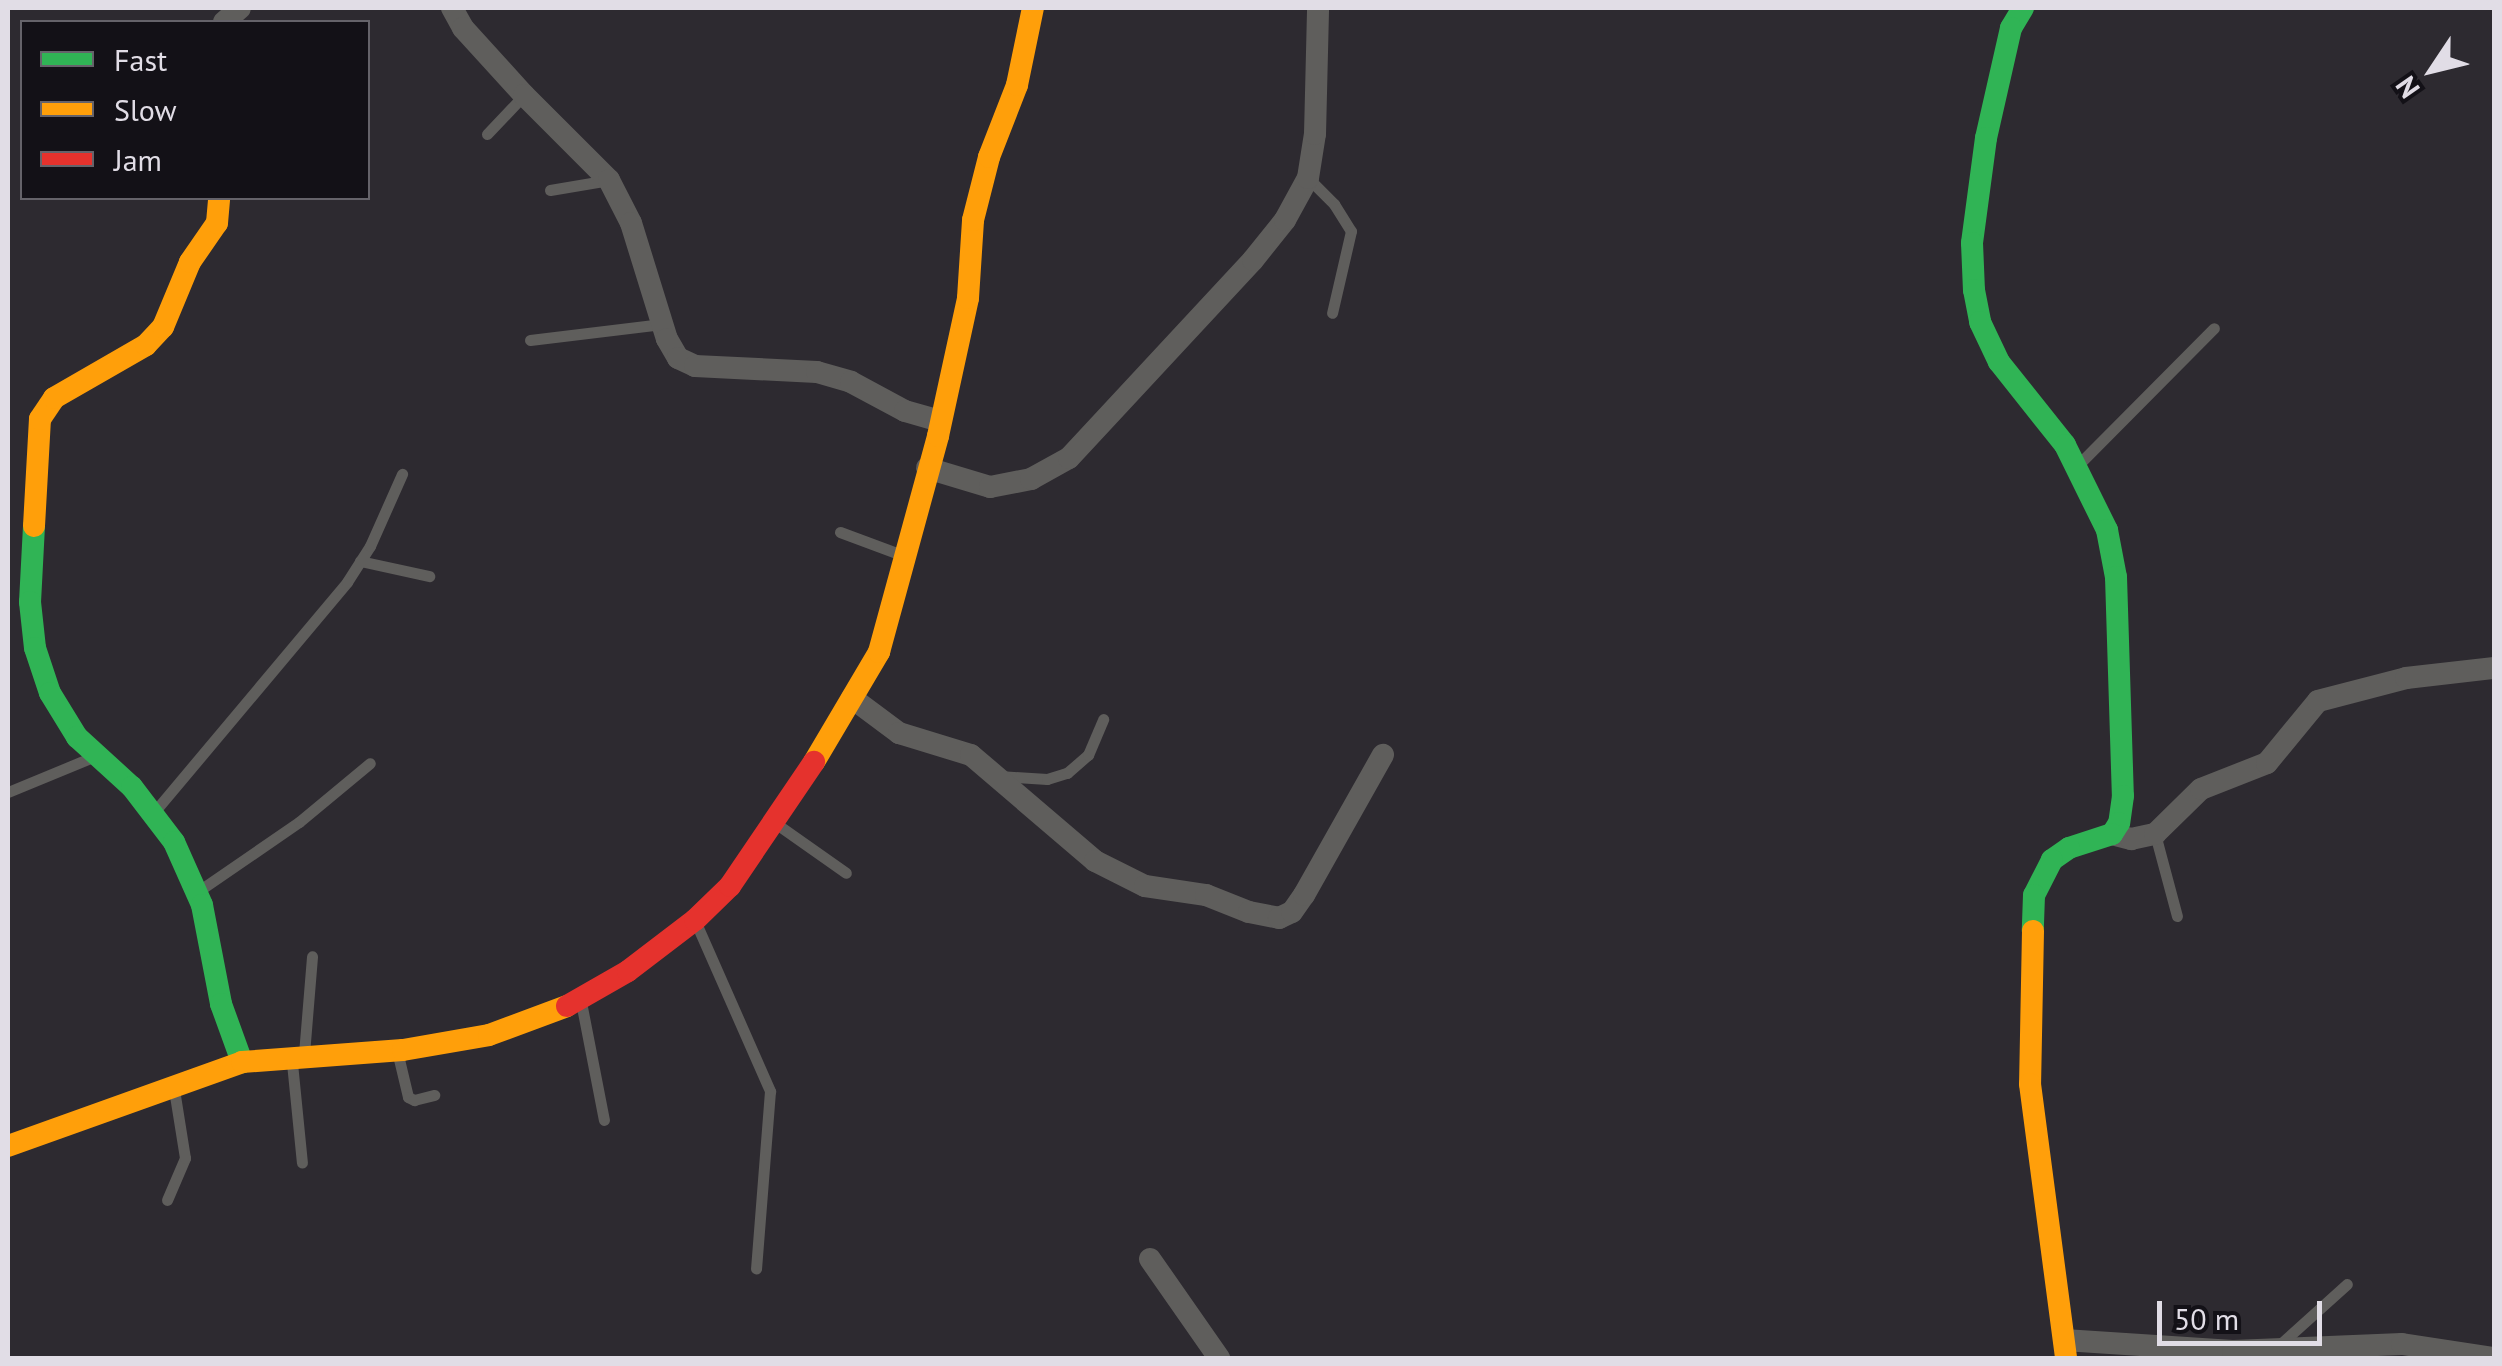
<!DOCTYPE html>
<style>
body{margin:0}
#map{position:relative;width:2502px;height:1366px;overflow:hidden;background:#2d2a30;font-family:"PT Sans",sans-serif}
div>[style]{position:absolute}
.lane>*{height:11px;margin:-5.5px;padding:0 5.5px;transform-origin:5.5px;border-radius:5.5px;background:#5f5e5c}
.street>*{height:22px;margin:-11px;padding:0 11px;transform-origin:11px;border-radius:11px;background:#5f5e5c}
.fast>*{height:22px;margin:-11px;padding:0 11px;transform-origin:11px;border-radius:11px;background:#30b455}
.slow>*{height:22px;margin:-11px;padding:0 11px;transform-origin:11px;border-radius:11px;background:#ff9f0a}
.jam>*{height:22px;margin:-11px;padding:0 11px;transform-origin:11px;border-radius:11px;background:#e5322d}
span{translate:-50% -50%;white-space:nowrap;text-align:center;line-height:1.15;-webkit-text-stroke:10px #131117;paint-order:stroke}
.frame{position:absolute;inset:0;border:10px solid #e1dde6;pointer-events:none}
.legend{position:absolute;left:20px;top:20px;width:350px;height:180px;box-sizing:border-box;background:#131117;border:2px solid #65636a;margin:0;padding:12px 18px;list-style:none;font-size:30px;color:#e1dde6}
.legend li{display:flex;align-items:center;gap:20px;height:50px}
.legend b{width:50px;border:2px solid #65636a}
.north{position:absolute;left:2382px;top:20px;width:100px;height:100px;-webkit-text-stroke:8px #131117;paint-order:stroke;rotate:235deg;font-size:28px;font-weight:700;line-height:40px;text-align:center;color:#e1dde6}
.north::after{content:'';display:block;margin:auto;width:35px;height:45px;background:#e1dde6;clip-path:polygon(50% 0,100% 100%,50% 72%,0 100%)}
.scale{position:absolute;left:2157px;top:1301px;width:165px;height:45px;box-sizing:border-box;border:5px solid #e1dde6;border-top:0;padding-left:12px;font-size:30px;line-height:35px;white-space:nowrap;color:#e1dde6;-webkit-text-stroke:8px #131117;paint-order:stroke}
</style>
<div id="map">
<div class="lane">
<i style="left:487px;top:134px;width:54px;rotate:-46.5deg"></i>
<i style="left:1308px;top:178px;width:37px;rotate:45deg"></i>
<i style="left:1334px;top:204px;width:32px;rotate:58deg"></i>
<i style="left:1351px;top:231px;width:84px;rotate:103deg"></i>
<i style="left:550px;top:190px;width:60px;rotate:-9.6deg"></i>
<i style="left:530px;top:340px;width:133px;rotate:-6.9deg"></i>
<i style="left:2080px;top:463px;width:190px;rotate:-45.2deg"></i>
<i style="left:840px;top:532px;width:66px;rotate:20.4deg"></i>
<i style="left:360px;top:561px;width:71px;rotate:12.3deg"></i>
<i style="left:999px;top:776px;width:48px;rotate:3.6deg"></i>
<i style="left:1047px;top:779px;width:21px;rotate:-17deg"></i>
<i style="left:1067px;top:773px;width:28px;rotate:-41deg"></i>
<i style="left:1088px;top:755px;width:39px;rotate:-67deg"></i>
<i style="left:8px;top:792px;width:92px;rotate:-22.4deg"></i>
<i style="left:155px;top:811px;width:299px;rotate:-50deg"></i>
<i style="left:347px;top:582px;width:43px;rotate:-57.4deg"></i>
<i style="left:370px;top:546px;width:79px;rotate:-66deg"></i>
<i style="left:778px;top:825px;width:83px;rotate:35.2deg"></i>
<i style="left:2155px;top:834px;width:85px;rotate:75deg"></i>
<i style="left:200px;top:890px;width:120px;rotate:-34.5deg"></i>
<i style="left:299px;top:822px;width:92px;rotate:-39.7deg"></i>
<i style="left:696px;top:923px;width:184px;rotate:66.2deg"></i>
<i style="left:770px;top:1091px;width:178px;rotate:94.5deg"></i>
<i style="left:582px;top:1007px;width:115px;rotate:79deg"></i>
<i style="left:304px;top:1054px;width:98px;rotate:-85.3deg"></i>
<i style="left:398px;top:1055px;width:43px;rotate:76.6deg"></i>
<i style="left:408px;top:1097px;width:7px;rotate:27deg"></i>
<i style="left:414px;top:1100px;width:21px;rotate:-14deg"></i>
<i style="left:292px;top:1063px;width:100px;rotate:84.3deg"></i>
<i style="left:167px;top:1200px;width:46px;rotate:-66.8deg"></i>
<i style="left:185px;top:1158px;width:70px;rotate:-99.1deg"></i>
<i style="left:2277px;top:1347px;width:94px;rotate:-42deg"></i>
</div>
<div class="street">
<i style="left:452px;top:8px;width:23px;rotate:61deg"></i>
<i style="left:463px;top:28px;width:91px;rotate:47.7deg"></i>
<i style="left:524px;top:95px;width:120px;rotate:45deg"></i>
<i style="left:609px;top:180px;width:48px;rotate:62.9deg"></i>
<i style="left:631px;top:223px;width:121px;rotate:72.8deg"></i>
<i style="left:667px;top:339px;width:22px;rotate:60deg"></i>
<i style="left:678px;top:358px;width:19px;rotate:25deg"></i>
<i style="left:695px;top:366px;width:122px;rotate:2.8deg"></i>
<i style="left:817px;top:372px;width:35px;rotate:16deg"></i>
<i style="left:851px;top:382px;width:61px;rotate:28.2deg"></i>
<i style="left:905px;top:411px;width:37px;rotate:16deg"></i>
<i style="left:224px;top:22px;width:21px;rotate:-41deg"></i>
<i style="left:927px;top:468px;width:66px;rotate:16.8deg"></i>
<i style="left:990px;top:487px;width:42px;rotate:-11deg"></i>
<i style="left:1031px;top:479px;width:43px;rotate:-28.9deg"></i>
<i style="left:1069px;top:458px;width:270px;rotate:-47.1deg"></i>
<i style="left:1253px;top:260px;width:51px;rotate:-51.3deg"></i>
<i style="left:1285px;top:220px;width:48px;rotate:-61.3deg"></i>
<i style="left:1308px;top:178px;width:45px;rotate:-81deg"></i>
<i style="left:1315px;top:134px;width:126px;rotate:-88.6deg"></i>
<i style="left:852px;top:698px;width:59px;rotate:36.7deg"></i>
<i style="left:899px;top:733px;width:75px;rotate:17deg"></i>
<i style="left:971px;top:755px;width:163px;rotate:40.5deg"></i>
<i style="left:1095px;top:861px;width:56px;rotate:26.6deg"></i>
<i style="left:1145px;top:886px;width:62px;rotate:8.4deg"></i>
<i style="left:1206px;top:895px;width:46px;rotate:21.6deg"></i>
<i style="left:1249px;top:912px;width:31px;rotate:11deg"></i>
<i style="left:1279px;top:918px;width:14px;rotate:-25deg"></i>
<i style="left:1292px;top:912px;width:21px;rotate:-55deg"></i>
<i style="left:1304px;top:895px;width:161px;rotate:-60.6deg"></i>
<i style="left:2112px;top:834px;width:20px;rotate:15deg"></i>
<i style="left:2131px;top:839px;width:25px;rotate:-12deg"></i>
<i style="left:2155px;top:834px;width:64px;rotate:-44.4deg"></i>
<i style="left:2201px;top:789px;width:71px;rotate:-21.5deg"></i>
<i style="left:2267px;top:763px;width:80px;rotate:-50.6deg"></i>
<i style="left:2318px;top:701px;width:91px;rotate:-14.6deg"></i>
<i style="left:2406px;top:678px;width:89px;rotate:-6.5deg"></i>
<i style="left:1150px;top:1259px;width:121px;rotate:55.1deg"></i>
<i style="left:2064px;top:1340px;width:169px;rotate:3.7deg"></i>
<i style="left:2233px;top:1351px;width:169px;rotate:-2.4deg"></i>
<i style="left:2402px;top:1344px;width:93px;rotate:8.7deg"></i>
</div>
<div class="fast">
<i style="left:2023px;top:8px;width:23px;rotate:121deg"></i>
<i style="left:2011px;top:28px;width:113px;rotate:102.8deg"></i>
<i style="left:1986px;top:138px;width:106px;rotate:97.6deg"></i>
<i style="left:1972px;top:243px;width:47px;rotate:87.6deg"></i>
<i style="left:1974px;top:290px;width:33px;rotate:79deg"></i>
<i style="left:1980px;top:322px;width:44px;rotate:64.6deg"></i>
<i style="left:1999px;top:362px;width:106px;rotate:51.5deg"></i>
<i style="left:2065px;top:445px;width:95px;rotate:63.7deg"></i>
<i style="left:2107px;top:530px;width:48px;rotate:79.2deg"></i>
<i style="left:2116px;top:577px;width:219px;rotate:88.2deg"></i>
<i style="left:2123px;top:796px;width:27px;rotate:98deg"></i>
<i style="left:2119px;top:823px;width:13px;rotate:122deg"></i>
<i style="left:2112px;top:834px;width:45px;rotate:162deg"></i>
<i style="left:2069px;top:848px;width:21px;rotate:145deg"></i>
<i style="left:2052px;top:860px;width:39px;rotate:117deg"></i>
<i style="left:2034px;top:895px;width:36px;rotate:92deg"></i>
<i style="left:34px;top:526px;width:76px;rotate:93deg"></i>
<i style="left:30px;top:602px;width:46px;rotate:83.8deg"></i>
<i style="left:35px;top:648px;width:47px;rotate:71.6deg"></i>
<i style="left:50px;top:693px;width:52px;rotate:58.5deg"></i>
<i style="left:77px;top:737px;width:74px;rotate:42.3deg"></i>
<i style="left:132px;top:787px;width:69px;rotate:52.6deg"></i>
<i style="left:174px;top:842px;width:69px;rotate:66deg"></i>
<i style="left:202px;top:905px;width:101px;rotate:79.1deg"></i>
<i style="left:221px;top:1004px;width:62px;rotate:70.1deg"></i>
</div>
<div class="slow">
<i style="left:34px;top:526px;width:107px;rotate:-86.8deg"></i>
<i style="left:40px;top:419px;width:25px;rotate:-56deg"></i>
<i style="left:54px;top:398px;width:106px;rotate:-29.9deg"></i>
<i style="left:146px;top:345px;width:25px;rotate:-47deg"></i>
<i style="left:163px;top:327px;width:70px;rotate:-67.4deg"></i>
<i style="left:190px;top:262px;width:47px;rotate:-55.3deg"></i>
<i style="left:217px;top:223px;width:25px;rotate:-85deg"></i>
<i style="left:814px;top:762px;width:128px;rotate:-59.4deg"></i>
<i style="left:879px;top:652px;width:224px;rotate:-74.7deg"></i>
<i style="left:938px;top:436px;width:141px;rotate:-77.7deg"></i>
<i style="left:968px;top:298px;width:78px;rotate:-86.3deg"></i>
<i style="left:973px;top:220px;width:65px;rotate:-75.7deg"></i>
<i style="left:989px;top:157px;width:77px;rotate:-68.7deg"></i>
<i style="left:1017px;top:85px;width:79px;rotate:-78.3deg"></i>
<i style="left:2033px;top:931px;width:153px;rotate:91.1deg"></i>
<i style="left:2030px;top:1084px;width:276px;rotate:82.5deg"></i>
<i style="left:8px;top:1146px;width:249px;rotate:-19.7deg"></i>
<i style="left:242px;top:1062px;width:161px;rotate:-4.3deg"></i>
<i style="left:403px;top:1050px;width:87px;rotate:-9.9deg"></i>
<i style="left:489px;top:1035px;width:83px;rotate:-20.4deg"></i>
</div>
<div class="jam">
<i style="left:567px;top:1006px;width:70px;rotate:-29.8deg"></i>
<i style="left:628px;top:971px;width:84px;rotate:-37.3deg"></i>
<i style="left:695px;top:920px;width:49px;rotate:-44.2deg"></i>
<i style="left:730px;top:886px;width:150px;rotate:-55.9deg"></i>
</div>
<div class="frame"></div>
<ul class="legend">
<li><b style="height:12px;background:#30b455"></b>Fast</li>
<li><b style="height:12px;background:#ff9f0a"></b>Slow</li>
<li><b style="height:12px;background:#e5322d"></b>Jam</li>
</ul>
<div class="north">N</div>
<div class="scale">50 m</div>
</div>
